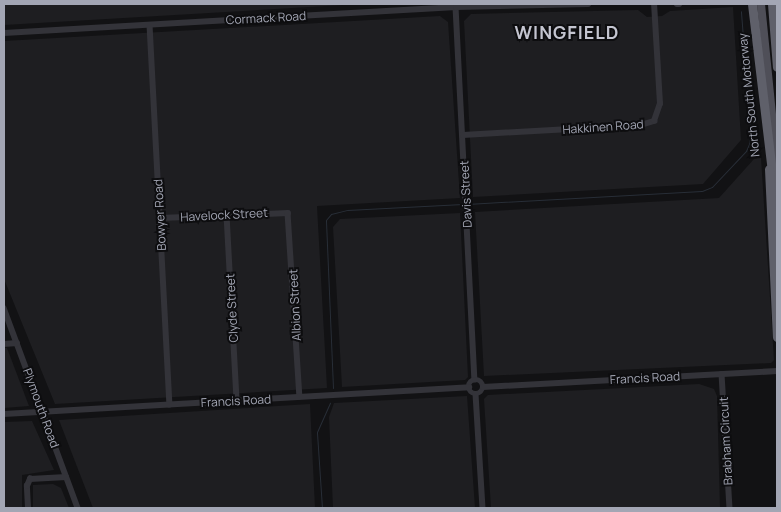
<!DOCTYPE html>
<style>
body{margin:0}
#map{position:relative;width:781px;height:512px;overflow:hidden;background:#121214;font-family:Manrope,sans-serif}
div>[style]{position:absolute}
.built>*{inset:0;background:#1e1e21}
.stream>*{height:1px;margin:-0.5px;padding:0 0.5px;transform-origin:0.5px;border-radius:0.5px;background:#282e37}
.minor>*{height:5.5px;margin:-2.75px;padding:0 2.75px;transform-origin:2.75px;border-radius:2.75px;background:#333339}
.minor>.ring{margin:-2.75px;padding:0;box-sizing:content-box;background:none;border:5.5px solid #333339;border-radius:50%}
.major>*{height:8px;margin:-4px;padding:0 4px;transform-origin:4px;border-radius:4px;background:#4f4f58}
.highway>*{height:9px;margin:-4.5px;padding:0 4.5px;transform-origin:4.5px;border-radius:4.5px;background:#5f606a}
.highway-bridge>*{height:9px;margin:-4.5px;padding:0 4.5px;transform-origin:4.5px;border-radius:4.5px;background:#5f606a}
span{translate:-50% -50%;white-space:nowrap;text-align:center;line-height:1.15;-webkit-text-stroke:4px #0d0d0f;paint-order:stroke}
.street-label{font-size:12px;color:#a3a6b4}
.district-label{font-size:18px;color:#c4c5d0;font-weight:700;letter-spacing:1px}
.frame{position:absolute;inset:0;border:5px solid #a3a6b4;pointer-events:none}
</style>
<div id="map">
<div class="built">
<i style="clip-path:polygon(4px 4px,360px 4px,4px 25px)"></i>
<i style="clip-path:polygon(733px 7px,741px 140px,703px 184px,473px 197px,464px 21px,471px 14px,638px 10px,647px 17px,662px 16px,670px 11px)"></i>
<i style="clip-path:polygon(440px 16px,448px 22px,460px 198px,317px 206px,327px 388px,55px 404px,4px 279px,4px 41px)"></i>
<i style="clip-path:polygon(761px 158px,774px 360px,771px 363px,484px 376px,475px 212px,719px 198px,754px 159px)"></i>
<i style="clip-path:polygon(460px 213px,468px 377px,465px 380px,342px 387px,333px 227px,340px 219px)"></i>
<i style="clip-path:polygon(4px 348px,7px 348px,29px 406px,4px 408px)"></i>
<i style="clip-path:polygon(699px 384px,714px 389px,717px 396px,720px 508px,491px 508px,484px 399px,488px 395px)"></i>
<i style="clip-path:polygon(467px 396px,475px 508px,333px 508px,329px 417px,334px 403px)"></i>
<i style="clip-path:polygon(310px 404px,315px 508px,93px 508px,59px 420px)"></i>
<i style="clip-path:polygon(32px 421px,54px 470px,22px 475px,22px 508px,4px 508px,4px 422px)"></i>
<i style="clip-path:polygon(53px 484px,61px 488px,69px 508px,33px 508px,33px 485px)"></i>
</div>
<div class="stream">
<i style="left:467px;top:204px;width:235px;rotate:-3.2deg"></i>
<i style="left:702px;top:191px;width:11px;rotate:-22deg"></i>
<i style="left:712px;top:187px;width:50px;rotate:-46.6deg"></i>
<i style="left:746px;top:151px;width:8px;rotate:-67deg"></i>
<i style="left:749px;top:144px;width:15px;rotate:-86deg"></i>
<i style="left:750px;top:129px;width:118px;rotate:-94.4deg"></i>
<i style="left:333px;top:388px;width:168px;rotate:-92.4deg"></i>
<i style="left:326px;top:220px;width:8px;rotate:-50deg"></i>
<i style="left:331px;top:214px;width:16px;rotate:-14deg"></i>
<i style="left:347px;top:210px;width:116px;rotate:-3deg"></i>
<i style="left:322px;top:508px;width:76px;rotate:-93.8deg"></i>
<i style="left:317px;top:432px;width:32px;rotate:-66deg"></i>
</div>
<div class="minor">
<i style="left:677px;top:4px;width:2px"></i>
<i style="left:456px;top:7px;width:373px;rotate:87.1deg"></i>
<i style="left:150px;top:25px;width:380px;rotate:87deg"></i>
<i style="left:4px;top:33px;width:453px;rotate:-3.3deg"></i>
<i style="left:456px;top:7px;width:132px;rotate:-1.3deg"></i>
<i style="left:463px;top:135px;width:178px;rotate:-3.2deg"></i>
<i style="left:641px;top:125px;width:14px;rotate:-17deg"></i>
<i style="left:654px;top:121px;width:18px;rotate:-71deg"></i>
<i style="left:660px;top:104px;width:100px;rotate:-93.4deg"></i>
<i style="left:227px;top:215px;width:185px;rotate:86.9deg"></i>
<i style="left:160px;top:218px;width:128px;rotate:-2.2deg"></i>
<i style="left:288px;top:213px;width:184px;rotate:86.3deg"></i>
<i style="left:4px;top:308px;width:213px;rotate:69.7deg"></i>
<i style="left:4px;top:344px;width:13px;rotate:-4deg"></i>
<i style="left:722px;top:374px;width:134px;rotate:86.6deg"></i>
<i class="ring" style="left:469px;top:380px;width:8.5px;height:8.5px"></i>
<i style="left:483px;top:387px;width:294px;rotate:-3.1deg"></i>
<i style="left:476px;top:394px;width:114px;rotate:86.5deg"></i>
<i style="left:4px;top:414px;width:466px;rotate:-3.3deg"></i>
<i style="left:28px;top:508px;width:22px;rotate:-93deg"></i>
<i style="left:27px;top:486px;width:8px;rotate:-67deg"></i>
<i style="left:30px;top:479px;width:36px;rotate:-3deg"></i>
</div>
<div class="major">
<i style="left:761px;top:4px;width:162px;rotate:84.3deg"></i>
</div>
<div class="highway">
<i style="left:752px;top:4px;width:210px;rotate:83.2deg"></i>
<i style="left:769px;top:169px;width:168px;rotate:87.3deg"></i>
</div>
<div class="highway-bridge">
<i style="left:772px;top:4px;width:63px;rotate:85.5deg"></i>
</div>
<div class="street-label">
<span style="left:266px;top:18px;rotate:-3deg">Cormack Road</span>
<span style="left:749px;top:95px;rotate:-96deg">North South Motorway</span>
<span style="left:603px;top:127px;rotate:-4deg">Hakkinen Road</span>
<span style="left:466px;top:194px;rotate:-93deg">Davis Street</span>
<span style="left:160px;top:215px;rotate:-93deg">Bowyer Road</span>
<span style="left:224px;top:215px;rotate:-3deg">Havelock Street</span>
<span style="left:295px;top:305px;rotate:-93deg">Albion Street</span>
<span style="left:232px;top:308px;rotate:-93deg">Clyde Street</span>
<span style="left:645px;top:378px;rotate:-3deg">Francis Road</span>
<span style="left:236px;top:401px;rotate:-3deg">Francis Road</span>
<span style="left:41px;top:408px;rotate:70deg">Plymouth Road</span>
<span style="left:726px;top:441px;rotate:-93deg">Brabham Circuit</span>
</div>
<div class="district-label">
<span style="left:567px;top:32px">WINGFIELD</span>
</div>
<div class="frame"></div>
</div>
